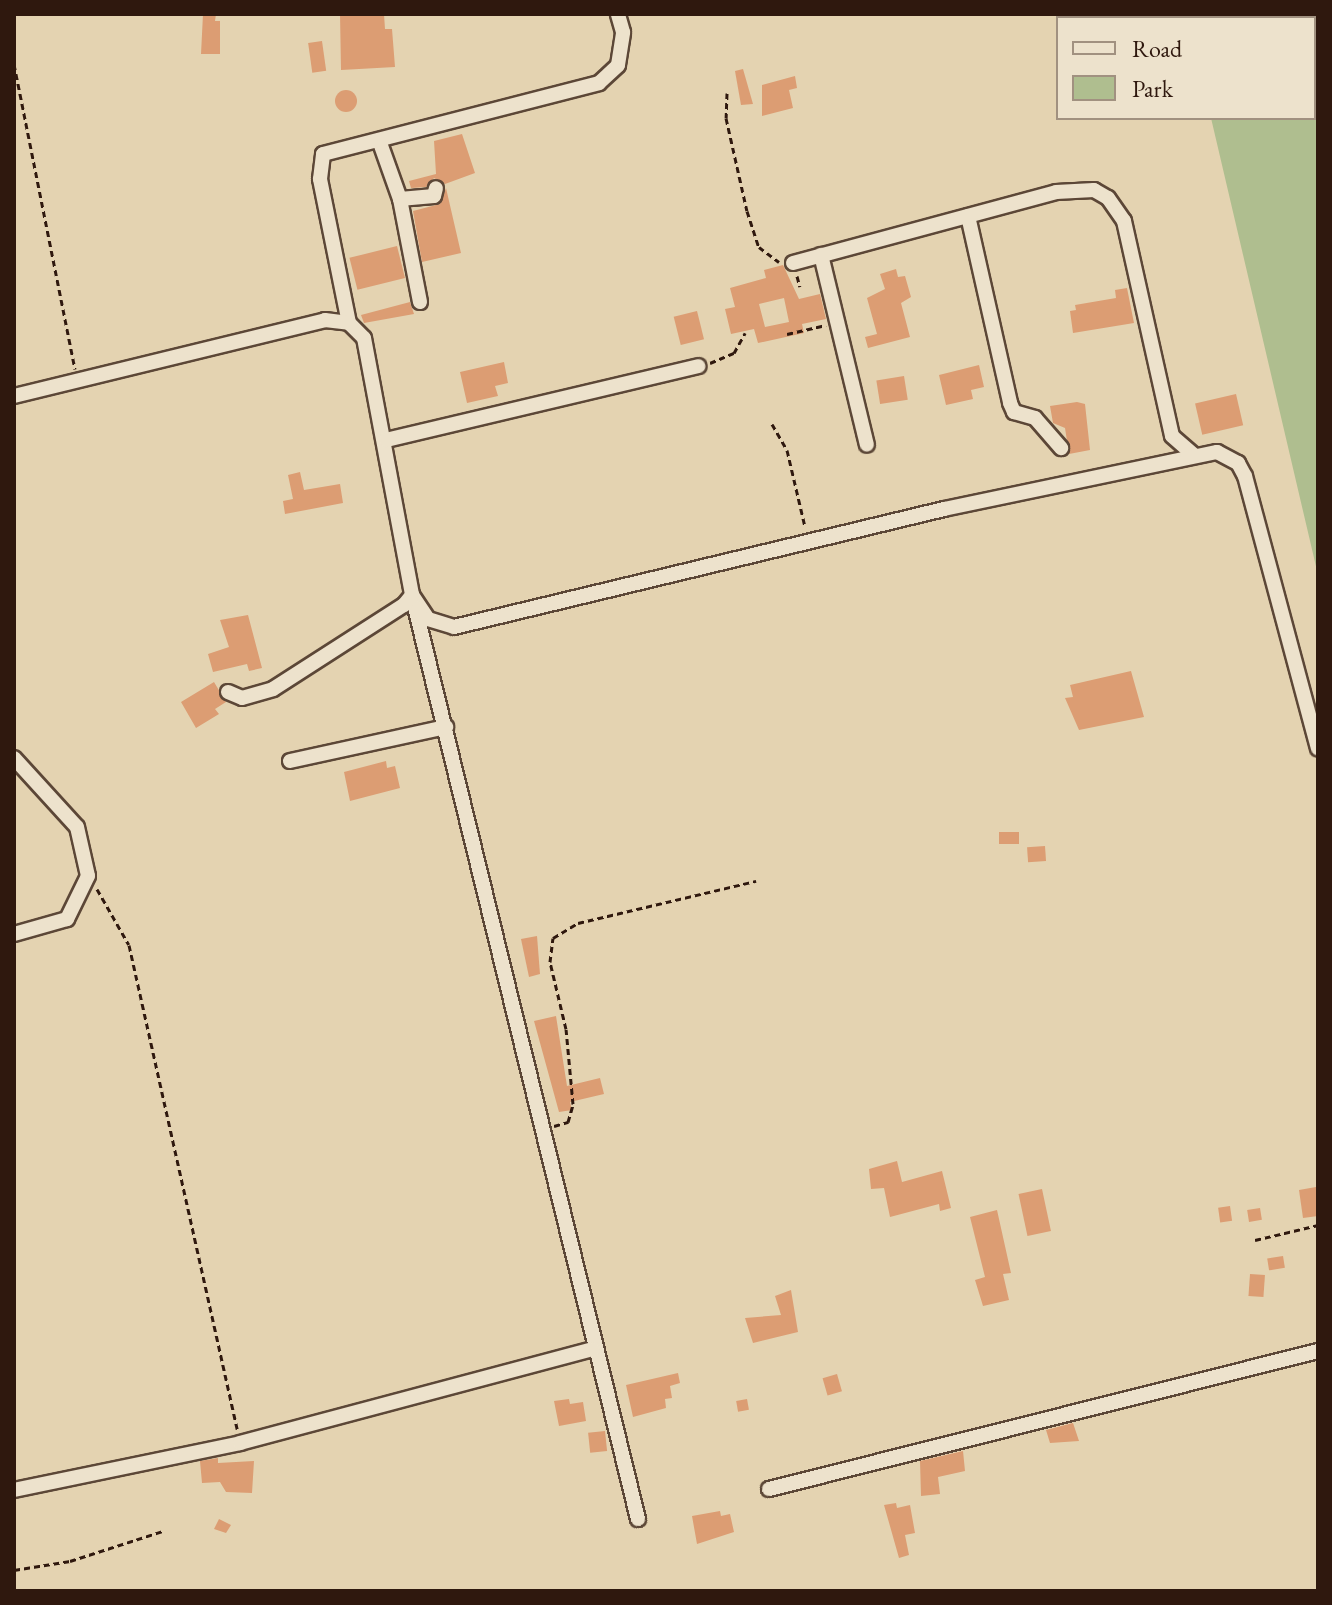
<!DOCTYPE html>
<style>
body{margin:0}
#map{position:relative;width:1332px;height:1605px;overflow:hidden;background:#e4d3b1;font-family:"EB Garamond",serif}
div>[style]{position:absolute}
.green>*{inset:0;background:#afbe8f}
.building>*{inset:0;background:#dc9d73;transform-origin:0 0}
.round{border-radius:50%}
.path>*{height:3px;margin-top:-1.5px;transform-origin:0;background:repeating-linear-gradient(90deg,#2f180e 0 6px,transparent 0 10px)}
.roads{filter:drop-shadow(2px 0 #5c4737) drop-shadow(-2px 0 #5c4737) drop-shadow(0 2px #5c4737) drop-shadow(0 -2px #5c4737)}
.minor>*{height:14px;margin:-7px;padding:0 7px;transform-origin:7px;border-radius:7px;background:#ede2cc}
span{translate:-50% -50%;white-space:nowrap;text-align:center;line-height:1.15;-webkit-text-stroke:6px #ede2cc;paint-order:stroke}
.frame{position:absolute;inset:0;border:16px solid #2f180e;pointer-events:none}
.legend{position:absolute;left:1056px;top:16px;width:260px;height:104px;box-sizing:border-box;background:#ede2cc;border:2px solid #a19180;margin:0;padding:10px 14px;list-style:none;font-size:24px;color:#2f180e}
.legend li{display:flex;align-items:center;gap:16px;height:40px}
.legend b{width:40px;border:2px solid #a19180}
</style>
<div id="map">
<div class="green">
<i style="clip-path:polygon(1187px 14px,1318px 14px,1318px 575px,1211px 118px,1314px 118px,1314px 18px)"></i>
</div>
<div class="building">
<i style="clip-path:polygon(203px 14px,216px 14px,215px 21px,220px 21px,220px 54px,201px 54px)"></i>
<i style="clip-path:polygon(340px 14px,384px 14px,385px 29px,392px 29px,395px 67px,341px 70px)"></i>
<i style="left:322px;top:41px;width:30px;height:14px;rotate:82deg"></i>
<i style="clip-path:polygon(743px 69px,753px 104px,741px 105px,735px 71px)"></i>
<i style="clip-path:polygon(795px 76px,797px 88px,789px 90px,793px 108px,762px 116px,762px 85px)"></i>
<i class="round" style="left:335px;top:90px;width:22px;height:22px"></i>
<i style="clip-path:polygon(462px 134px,475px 173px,445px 184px,434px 178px,426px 187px,411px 188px,409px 181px,436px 174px,434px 141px)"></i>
<i style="clip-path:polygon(446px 188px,461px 253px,422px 262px,413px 211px,440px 204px)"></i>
<i style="left:397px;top:246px;width:33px;height:49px;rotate:76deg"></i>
<i style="clip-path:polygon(evenodd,783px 265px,799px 299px,820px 294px,826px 319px,802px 324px,804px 333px,758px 343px,754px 329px,731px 334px,725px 309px,735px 307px,730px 288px,766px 278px,764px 270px,783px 265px,784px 298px,789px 322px,765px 327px,759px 304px,784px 298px)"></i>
<i style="clip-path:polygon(896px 269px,898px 277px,905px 276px,911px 297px,901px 303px,910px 337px,868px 348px,865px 337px,877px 334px,867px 298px,885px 289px,880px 274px)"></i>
<i style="clip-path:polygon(1127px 288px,1134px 323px,1073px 333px,1070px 311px,1076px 310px,1075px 305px,1116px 298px,1115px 290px)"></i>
<i style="clip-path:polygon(410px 302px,414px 314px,364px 323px,361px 315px)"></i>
<i style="left:697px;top:311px;width:29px;height:24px;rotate:76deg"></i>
<i style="clip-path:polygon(504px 362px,508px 383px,495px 386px,498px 396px,467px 403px,460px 372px)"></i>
<i style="clip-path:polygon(979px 365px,984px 387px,971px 390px,973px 399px,946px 405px,939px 375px)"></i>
<i style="left:904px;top:376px;width:24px;height:28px;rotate:81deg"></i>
<i style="left:1236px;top:394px;width:32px;height:42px;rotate:77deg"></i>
<i style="clip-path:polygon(1077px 402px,1085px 404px,1090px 450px,1069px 454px,1065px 428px,1053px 423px,1050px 406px)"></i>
<i style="clip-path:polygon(300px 472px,304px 490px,340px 484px,343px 503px,285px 514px,283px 501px,293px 499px,288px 475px)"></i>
<i style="clip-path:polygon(248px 615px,262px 668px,249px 671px,247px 664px,213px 672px,208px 654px,229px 647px,220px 620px)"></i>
<i style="clip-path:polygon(1131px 671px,1144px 717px,1079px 730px,1065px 698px,1073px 697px,1070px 685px)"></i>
<i style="clip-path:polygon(214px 682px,226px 702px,215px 709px,219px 714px,196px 728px,181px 702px)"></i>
<i style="clip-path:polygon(386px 761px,387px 768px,395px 766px,400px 788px,350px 801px,344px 772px)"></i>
<i style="left:1019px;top:832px;width:12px;height:20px;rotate:90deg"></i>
<i style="left:1045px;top:846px;width:15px;height:18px;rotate:86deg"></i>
<i style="clip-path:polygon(537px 936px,540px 974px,529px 977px,521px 939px)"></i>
<i style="clip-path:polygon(556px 1016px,567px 1086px,600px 1078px,604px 1094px,570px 1102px,572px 1110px,559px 1112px,534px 1021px)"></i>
<i style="clip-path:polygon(897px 1161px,902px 1182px,942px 1171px,951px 1208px,940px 1211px,939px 1204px,890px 1217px,884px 1188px,871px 1189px,869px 1169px)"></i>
<i style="clip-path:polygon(1316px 1187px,1318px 1216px,1303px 1218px,1299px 1190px)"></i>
<i style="left:1042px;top:1189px;width:43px;height:24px;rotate:78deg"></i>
<i style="left:1230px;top:1206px;width:15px;height:12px;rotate:82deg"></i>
<i style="left:1260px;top:1208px;width:12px;height:13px;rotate:81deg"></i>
<i style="clip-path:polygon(997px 1210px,1011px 1273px,1003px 1274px,1009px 1300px,983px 1306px,975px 1280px,985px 1277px,970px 1217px)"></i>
<i style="left:1283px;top:1256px;width:12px;height:16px;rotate:81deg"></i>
<i style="left:1250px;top:1274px;width:15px;height:22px;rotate:4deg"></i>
<i style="clip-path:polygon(791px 1290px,798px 1332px,753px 1343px,745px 1318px,781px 1315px,775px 1296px)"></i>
<i style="clip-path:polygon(678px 1373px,680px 1383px,670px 1386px,672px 1398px,665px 1399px,666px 1408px,633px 1417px,626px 1385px)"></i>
<i style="left:837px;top:1374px;width:18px;height:15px;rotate:74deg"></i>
<i style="clip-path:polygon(569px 1399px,570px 1404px,583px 1402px,586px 1421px,559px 1426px,554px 1401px)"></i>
<i style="left:747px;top:1399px;width:11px;height:11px;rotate:80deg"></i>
<i style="clip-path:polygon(1073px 1423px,1079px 1441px,1050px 1443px,1046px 1430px)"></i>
<i style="left:605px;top:1431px;width:20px;height:17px;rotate:84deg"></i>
<i style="clip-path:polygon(963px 1451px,965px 1471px,938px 1477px,940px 1494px,921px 1496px,920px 1461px)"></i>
<i style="clip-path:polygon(218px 1458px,218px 1463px,254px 1461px,252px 1493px,226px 1492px,220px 1482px,202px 1483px,200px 1461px)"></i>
<i style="clip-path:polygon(896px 1503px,897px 1508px,910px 1505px,915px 1533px,905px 1535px,909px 1555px,899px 1558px,884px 1505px)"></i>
<i style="clip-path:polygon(720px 1511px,721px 1516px,730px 1514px,734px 1532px,697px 1544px,692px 1516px)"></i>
<i style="clip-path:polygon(219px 1519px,231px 1525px,226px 1533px,214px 1529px)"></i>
</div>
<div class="path">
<i style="left:14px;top:64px;width:311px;rotate:78.7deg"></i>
<i style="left:727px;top:93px;width:25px;rotate:92deg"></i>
<i style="left:726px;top:118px;width:95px;rotate:77.3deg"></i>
<i style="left:747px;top:211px;width:38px;rotate:72deg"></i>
<i style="left:759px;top:247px;width:25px;rotate:37deg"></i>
<i style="left:797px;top:276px;width:11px;rotate:75deg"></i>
<i style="left:787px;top:334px;width:40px;rotate:-13deg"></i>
<i style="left:710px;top:363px;width:26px;rotate:-23deg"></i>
<i style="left:734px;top:353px;width:23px;rotate:-61deg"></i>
<i style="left:772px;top:424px;width:30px;rotate:60deg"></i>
<i style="left:787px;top:450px;width:79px;rotate:76.8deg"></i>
<i style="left:97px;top:889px;width:64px;rotate:60.3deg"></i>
<i style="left:129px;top:945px;width:496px;rotate:77.4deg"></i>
<i style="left:554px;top:1126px;width:15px;rotate:-16deg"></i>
<i style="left:568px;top:1122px;width:19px;rotate:-74deg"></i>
<i style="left:573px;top:1104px;width:75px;rotate:-95.3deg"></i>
<i style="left:566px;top:1029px;width:69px;rotate:-103.4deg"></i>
<i style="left:550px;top:962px;width:24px;rotate:-83deg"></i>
<i style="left:553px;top:938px;width:29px;rotate:-31deg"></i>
<i style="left:578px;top:923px;width:183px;rotate:-13.3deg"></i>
<i style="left:1255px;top:1240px;width:65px;rotate:-13.4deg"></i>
<i style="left:14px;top:1570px;width:57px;rotate:-9.1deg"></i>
<i style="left:70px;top:1561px;width:98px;rotate:-17.9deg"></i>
</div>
<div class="roads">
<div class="minor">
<i style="left:379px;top:140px;width:63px;rotate:70.4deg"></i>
<i style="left:400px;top:199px;width:34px;rotate:-5deg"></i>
<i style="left:434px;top:196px;width:8px;rotate:-76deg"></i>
<i style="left:400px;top:199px;width:105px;rotate:79deg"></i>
<i style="left:968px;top:216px;width:192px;rotate:77.3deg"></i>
<i style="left:1010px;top:403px;width:10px;rotate:66deg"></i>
<i style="left:1014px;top:412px;width:22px;rotate:16deg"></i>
<i style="left:1035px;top:418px;width:40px;rotate:49deg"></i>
<i style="left:821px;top:255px;width:195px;rotate:76.4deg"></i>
<i style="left:793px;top:263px;width:272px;rotate:-15.1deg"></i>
<i style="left:1056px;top:192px;width:38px;rotate:-3deg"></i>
<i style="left:1094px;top:190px;width:16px;rotate:30deg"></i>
<i style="left:1108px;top:198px;width:28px;rotate:55deg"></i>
<i style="left:1124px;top:221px;width:220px;rotate:77.4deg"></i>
<i style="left:1172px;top:436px;width:28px;rotate:41deg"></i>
<i style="left:349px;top:323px;width:147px;rotate:-101.4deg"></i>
<i style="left:320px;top:179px;width:25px;rotate:-83deg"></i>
<i style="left:323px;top:154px;width:285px;rotate:-14.4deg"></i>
<i style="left:599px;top:83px;width:26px;rotate:-43deg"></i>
<i style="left:618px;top:65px;width:33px;rotate:-81deg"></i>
<i style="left:623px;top:32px;width:19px;rotate:-106deg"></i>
<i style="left:14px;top:396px;width:320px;rotate:-13.7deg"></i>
<i style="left:325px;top:320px;width:24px;rotate:7deg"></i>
<i style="left:349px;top:323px;width:21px;rotate:45deg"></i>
<i style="left:364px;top:338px;width:261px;rotate:79.4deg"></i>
<i style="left:412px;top:595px;width:29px;rotate:56deg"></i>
<i style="left:428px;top:619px;width:27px;rotate:17deg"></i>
<i style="left:454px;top:627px;width:504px;rotate:-13.54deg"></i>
<i style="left:944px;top:509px;width:279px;rotate:-11.8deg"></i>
<i style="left:1217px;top:452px;width:24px;rotate:28deg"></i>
<i style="left:1238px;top:463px;width:15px;rotate:62deg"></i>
<i style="left:1245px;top:476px;width:282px;rotate:75deg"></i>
<i style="left:386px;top:440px;width:321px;rotate:-13.3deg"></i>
<i style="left:415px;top:607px;width:939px;rotate:76.26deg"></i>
<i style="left:228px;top:692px;width:15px;rotate:23deg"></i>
<i style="left:242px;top:698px;width:32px;rotate:-16deg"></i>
<i style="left:273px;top:689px;width:156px;rotate:-32.7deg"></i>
<i style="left:404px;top:605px;width:13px;rotate:-51deg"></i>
<i style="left:14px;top:758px;width:93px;rotate:47.6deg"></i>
<i style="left:77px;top:827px;width:50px;rotate:77.3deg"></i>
<i style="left:88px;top:876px;width:48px;rotate:116deg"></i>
<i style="left:67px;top:919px;width:55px;rotate:164.2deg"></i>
<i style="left:290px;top:761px;width:160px;rotate:-12.3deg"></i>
<i style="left:769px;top:1489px;width:566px;rotate:-14.11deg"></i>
<i style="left:14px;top:1490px;width:231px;rotate:-11.7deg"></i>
<i style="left:240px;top:1443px;width:365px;rotate:-14.9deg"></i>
</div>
</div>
<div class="frame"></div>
<ul class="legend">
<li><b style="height:10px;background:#ede2cc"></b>Road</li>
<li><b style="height:22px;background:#afbe8f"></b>Park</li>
</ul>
</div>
